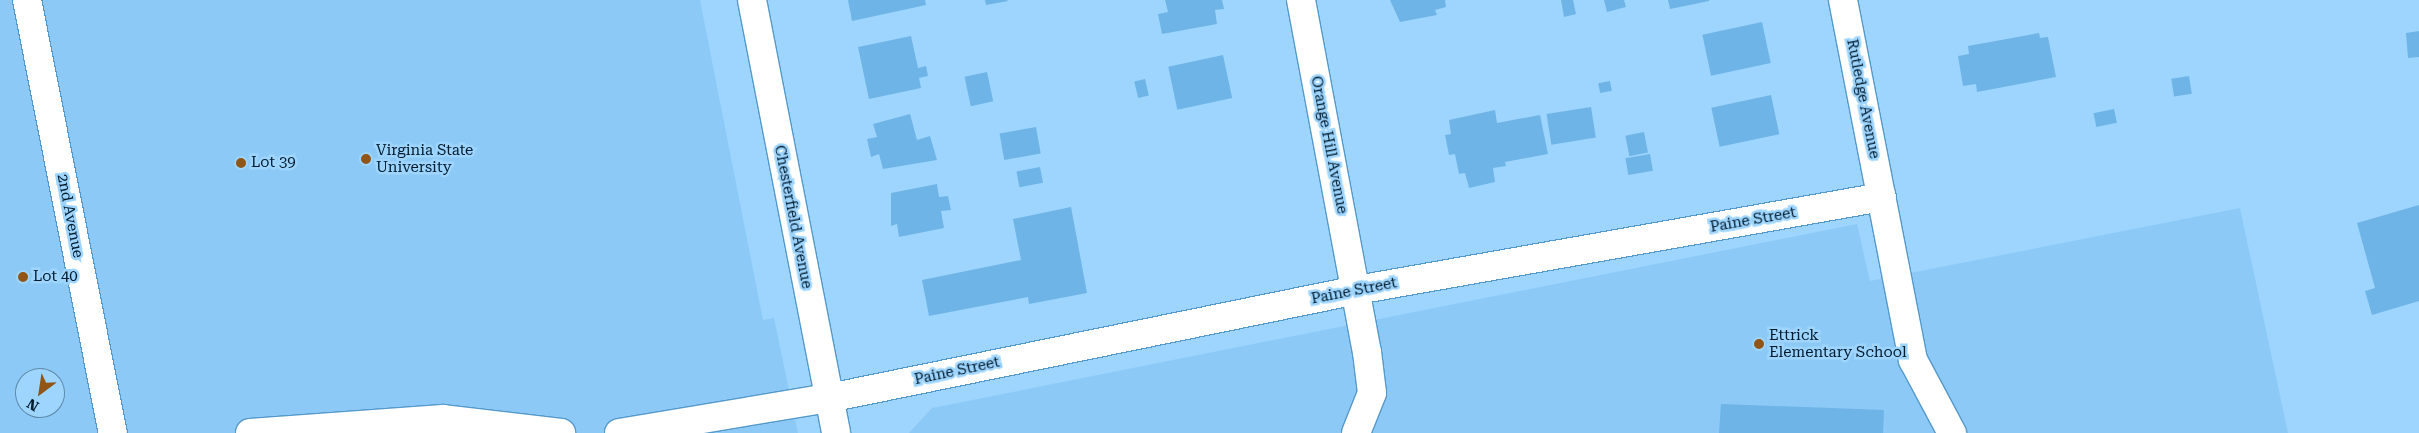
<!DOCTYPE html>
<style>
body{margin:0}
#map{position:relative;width:2419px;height:433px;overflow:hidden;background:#9ed5fe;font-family:"Roboto Serif",serif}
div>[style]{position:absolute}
.built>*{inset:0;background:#8cc9f6}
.building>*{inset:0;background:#6eb4e7;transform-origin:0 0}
.roads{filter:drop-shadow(1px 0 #5499ca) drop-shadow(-1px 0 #5499ca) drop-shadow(0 1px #5499ca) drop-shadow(0 -1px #5499ca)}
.minor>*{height:28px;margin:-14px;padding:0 14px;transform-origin:14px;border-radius:14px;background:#fff}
.major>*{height:28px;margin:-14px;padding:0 14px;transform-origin:14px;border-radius:14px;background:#fff}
.dots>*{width:14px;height:14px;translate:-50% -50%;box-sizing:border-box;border:2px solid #9ed5fe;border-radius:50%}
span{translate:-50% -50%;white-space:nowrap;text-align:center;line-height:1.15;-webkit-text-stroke:5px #9ed5fe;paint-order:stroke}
.street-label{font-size:15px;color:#001b2e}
.poi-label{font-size:15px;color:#001b2e}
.left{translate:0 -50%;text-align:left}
.north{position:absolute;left:15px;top:368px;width:50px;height:50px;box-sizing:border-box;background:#9ed5fe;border:1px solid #5f8bab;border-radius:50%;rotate:211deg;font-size:14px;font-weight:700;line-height:20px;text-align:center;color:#001b2e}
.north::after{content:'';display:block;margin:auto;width:18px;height:22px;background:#915515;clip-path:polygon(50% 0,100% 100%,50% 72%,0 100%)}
</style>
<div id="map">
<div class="built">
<i style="clip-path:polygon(evenodd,0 0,700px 0,763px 320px,774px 318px,798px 433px,0 433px,0 0,25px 378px,55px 378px,55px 408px,25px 408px,25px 378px)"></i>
<i style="clip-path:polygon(2240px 208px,2288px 433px,909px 433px,932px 408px,1857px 224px,1870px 281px)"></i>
</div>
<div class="building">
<i style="clip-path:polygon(848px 0,925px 0,926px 5px,852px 21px)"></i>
<i style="clip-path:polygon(985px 0,1007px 0,1008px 1px,986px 5px)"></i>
<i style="clip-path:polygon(1165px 0,1222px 0,1224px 9px,1215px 10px,1217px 24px,1162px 34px,1158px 14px,1168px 12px)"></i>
<i style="clip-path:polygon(1390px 0,1445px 0,1446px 7px,1435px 10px,1437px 15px,1400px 22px)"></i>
<i style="clip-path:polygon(1561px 0,1573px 0,1576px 14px,1564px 17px)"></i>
<i style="clip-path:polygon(1604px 0,1624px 0,1626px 7px,1607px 12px)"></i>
<i style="clip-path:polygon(1668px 0,1709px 0,1709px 1px,1670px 9px)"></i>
<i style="left:1762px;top:22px;width:42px;height:61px;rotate:78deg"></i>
<i style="clip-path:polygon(2419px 31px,2419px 57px,2408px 58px,2406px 33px)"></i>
<i style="clip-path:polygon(2039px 33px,2040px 38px,2048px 37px,2056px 77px,1977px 92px,1976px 84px,1963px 86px,1958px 56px,1969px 54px,1968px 46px)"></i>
<i style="clip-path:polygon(911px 36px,918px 68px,926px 66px,928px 76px,919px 78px,921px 88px,869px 99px,858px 47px)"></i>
<i style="left:1223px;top:55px;width:44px;height:56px;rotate:78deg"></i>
<i style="left:987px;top:72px;width:30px;height:23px;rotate:78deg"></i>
<i style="left:2189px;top:76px;width:18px;height:18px;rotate:81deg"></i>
<i style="left:1145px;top:79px;width:17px;height:11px;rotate:77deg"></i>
<i style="left:1610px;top:81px;width:10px;height:12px;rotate:79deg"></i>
<i style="left:1771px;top:95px;width:40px;height:61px;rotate:78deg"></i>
<i style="left:1591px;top:107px;width:31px;height:45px;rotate:81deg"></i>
<i style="left:2114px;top:109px;width:14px;height:21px;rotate:78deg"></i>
<i style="clip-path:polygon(1495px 110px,1497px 123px,1540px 115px,1548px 154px,1505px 162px,1506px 166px,1493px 168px,1495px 182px,1469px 188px,1465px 173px,1459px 174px,1455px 154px,1449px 155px,1445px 135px,1451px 134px,1449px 120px)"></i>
<i style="clip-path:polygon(910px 114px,917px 140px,930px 136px,937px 160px,883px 169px,879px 154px,871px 157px,867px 139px,877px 137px,873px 124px)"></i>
<i style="left:1036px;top:127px;width:27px;height:37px;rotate:80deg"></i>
<i style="left:1644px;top:132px;width:21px;height:19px;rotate:79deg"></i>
<i style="left:1650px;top:154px;width:17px;height:25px;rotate:80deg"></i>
<i style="left:1040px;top:167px;width:16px;height:24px;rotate:79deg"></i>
<i style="clip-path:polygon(937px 184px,939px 197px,948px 196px,951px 210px,941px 211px,944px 228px,899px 237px,897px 224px,891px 226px,891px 193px)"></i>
<i style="clip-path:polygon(2419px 205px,2419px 301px,2372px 315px,2365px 291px,2375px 288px,2357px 223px)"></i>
<i style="clip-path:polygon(1071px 207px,1087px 293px,1029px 304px,1028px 297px,929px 316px,922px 280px,1021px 260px,1013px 219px)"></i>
<i style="clip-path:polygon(1721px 404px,1884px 410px,1883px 433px,1719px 433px)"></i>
</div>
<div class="roads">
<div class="minor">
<i style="left:27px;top:0;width:441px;rotate:78.8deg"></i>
<i style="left:1301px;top:0;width:358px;rotate:79.4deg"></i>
<i style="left:1367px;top:352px;width:41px;rotate:83deg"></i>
<i style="left:1372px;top:393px;width:43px;rotate:111.8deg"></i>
<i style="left:1843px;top:0;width:367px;rotate:79deg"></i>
<i style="left:1913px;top:360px;width:83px;rotate:61.9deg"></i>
<i style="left:250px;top:433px;width:193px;rotate:-4.2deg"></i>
<i style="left:442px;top:419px;width:120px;rotate:6.7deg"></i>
<i style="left:619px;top:433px;width:213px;rotate:-9.5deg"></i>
<i style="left:829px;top:398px;width:539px;rotate:-11.56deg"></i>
<i style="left:1357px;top:290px;width:533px;rotate:-10.05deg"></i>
</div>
<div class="major">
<i style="left:752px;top:0;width:441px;rotate:79deg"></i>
</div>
</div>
<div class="dots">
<i style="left:366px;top:159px;background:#915515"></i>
<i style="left:241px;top:163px;background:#915515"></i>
<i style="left:23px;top:277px;background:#915515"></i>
<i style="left:1759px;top:344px;background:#915515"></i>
</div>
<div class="street-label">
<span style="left:1863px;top:99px;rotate:79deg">Rutledge Avenue</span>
<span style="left:1329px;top:145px;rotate:79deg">Orange Hill Avenue</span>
<span style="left:70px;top:216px;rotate:79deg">2nd Avenue</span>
<span style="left:793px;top:217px;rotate:79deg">Chesterfield Avenue</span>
<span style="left:1753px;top:220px;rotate:-10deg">Paine Street</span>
<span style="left:1354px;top:291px;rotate:-11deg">Paine Street</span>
<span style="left:957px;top:371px;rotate:-12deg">Paine Street</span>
</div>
<div class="poi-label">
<span class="left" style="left:376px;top:159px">Virginia State<br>University</span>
<span class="left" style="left:251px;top:163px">Lot 39</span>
<span class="left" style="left:33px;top:277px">Lot 40</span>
<span class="left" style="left:1769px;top:344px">Ettrick<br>Elementary School</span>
</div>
<div class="north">N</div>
</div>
